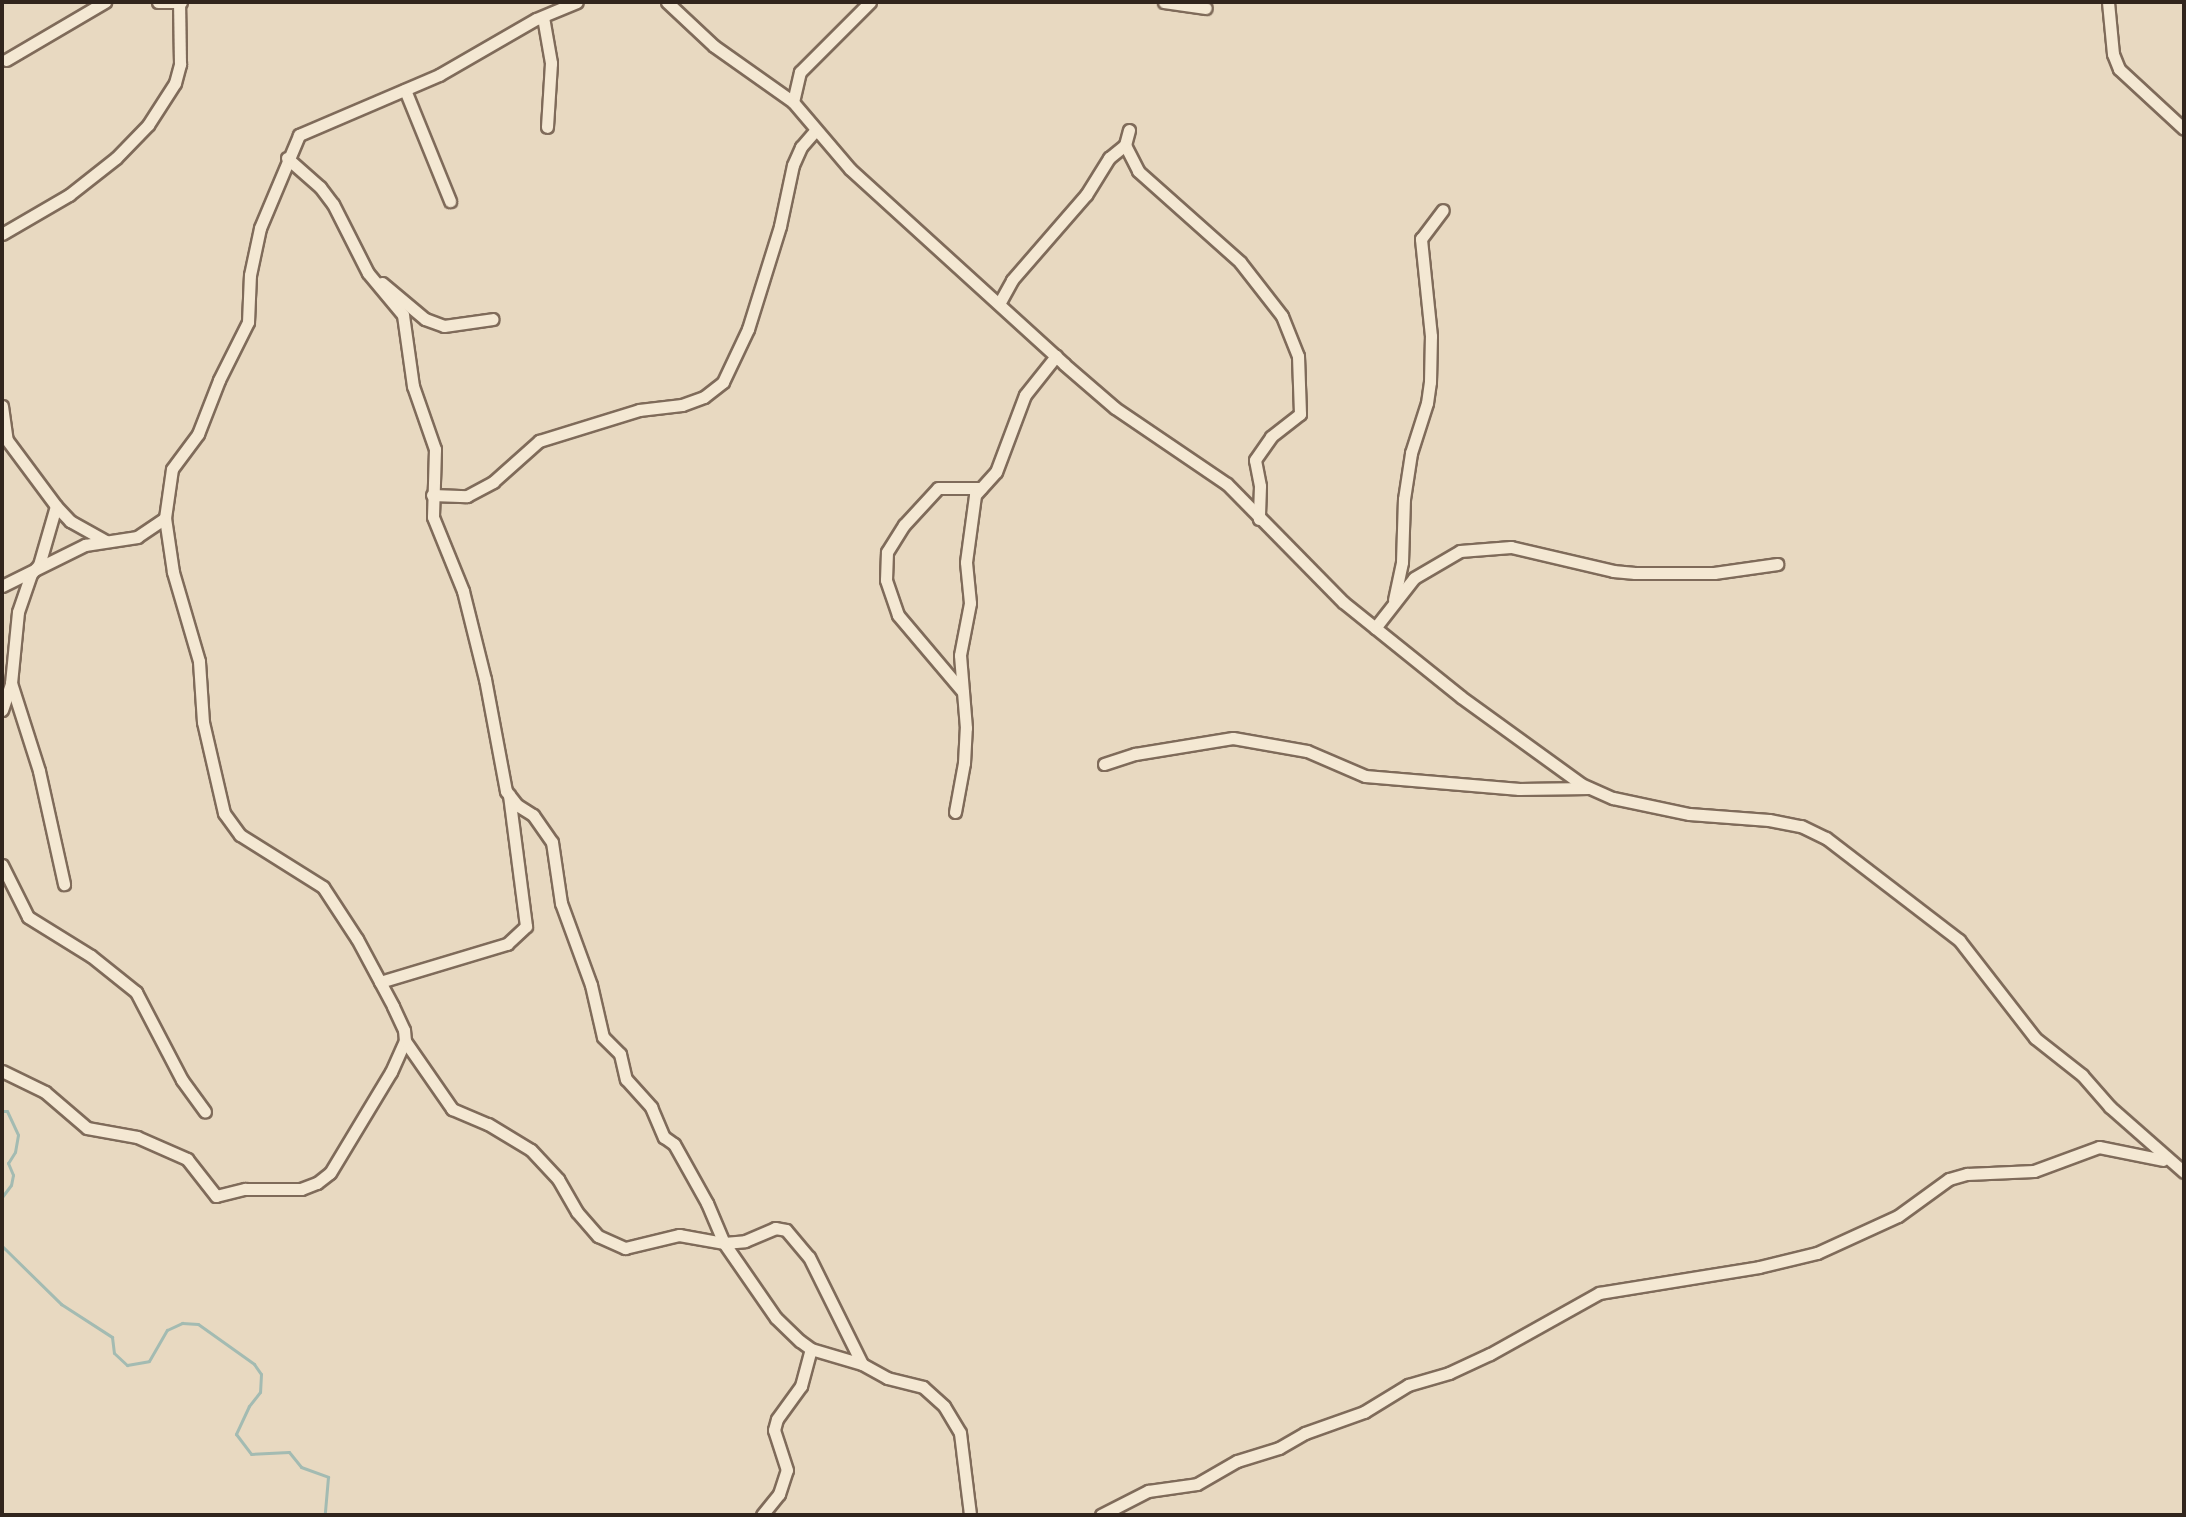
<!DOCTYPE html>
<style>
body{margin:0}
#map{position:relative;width:2186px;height:1517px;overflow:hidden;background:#e8d9c1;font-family:"IBM Plex Serif",serif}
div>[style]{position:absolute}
.stream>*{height:3px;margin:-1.5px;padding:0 1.5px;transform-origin:1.5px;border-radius:1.5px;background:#a3bbb2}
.roads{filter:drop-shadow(2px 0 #7f6b5a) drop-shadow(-2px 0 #7f6b5a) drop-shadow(0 2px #7f6b5a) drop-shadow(0 -2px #7f6b5a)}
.street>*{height:11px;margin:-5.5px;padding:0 5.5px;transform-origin:5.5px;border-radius:5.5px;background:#f4e8d3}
span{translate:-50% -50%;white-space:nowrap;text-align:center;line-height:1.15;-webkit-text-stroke:8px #f0e4cf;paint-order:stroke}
.frame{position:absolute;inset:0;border:4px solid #31251d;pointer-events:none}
</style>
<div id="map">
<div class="stream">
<i style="left:2px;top:1111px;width:5px"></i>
<i style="left:7px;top:1111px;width:26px;rotate:65deg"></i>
<i style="left:18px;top:1135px;width:17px;rotate:100deg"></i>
<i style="left:15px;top:1152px;width:13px;rotate:122deg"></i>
<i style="left:8px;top:1163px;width:13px;rotate:67deg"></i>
<i style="left:13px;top:1175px;width:10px;rotate:101deg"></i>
<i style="left:11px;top:1185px;width:15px;rotate:127deg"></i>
<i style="left:2px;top:1246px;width:83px;rotate:44.5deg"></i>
<i style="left:61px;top:1304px;width:61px;rotate:32.9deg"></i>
<i style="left:112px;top:1337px;width:16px;rotate:83deg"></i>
<i style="left:114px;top:1353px;width:18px;rotate:43deg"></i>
<i style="left:127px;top:1365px;width:22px;rotate:-10deg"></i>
<i style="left:149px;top:1361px;width:36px;rotate:-60deg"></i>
<i style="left:167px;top:1330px;width:17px;rotate:-25deg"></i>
<i style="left:182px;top:1323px;width:16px;rotate:4deg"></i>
<i style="left:198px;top:1324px;width:69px;rotate:35.5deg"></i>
<i style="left:254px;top:1364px;width:12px;rotate:55deg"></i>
<i style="left:261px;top:1374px;width:18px;rotate:93deg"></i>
<i style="left:260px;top:1392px;width:18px;rotate:128deg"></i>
<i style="left:249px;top:1406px;width:31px;rotate:115deg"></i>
<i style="left:236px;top:1434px;width:25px;rotate:53deg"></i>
<i style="left:251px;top:1454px;width:38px;rotate:-3deg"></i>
<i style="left:289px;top:1452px;width:19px;rotate:51deg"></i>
<i style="left:301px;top:1467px;width:29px;rotate:20deg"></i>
<i style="left:328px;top:1477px;width:38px;rotate:95deg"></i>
</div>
<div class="roads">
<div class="street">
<i style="left:158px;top:2px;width:23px"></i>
<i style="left:667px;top:2px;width:64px;rotate:43.1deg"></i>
<i style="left:714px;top:46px;width:97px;rotate:35.3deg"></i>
<i style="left:793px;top:102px;width:88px;rotate:49.6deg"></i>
<i style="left:850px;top:169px;width:290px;rotate:42.3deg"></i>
<i style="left:1064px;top:364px;width:67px;rotate:40.8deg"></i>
<i style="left:1115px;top:408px;width:135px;rotate:34.2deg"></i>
<i style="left:1227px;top:484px;width:165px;rotate:45.5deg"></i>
<i style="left:1343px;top:602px;width:151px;rotate:38.8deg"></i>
<i style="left:1461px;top:697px;width:148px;rotate:35.9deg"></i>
<i style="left:1581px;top:784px;width:35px;rotate:24deg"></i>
<i style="left:1613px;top:798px;width:78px;rotate:11.9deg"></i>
<i style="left:1689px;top:814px;width:80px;rotate:4.3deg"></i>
<i style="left:1769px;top:820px;width:33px;rotate:11deg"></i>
<i style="left:1801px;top:826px;width:28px;rotate:26deg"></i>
<i style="left:1826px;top:838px;width:168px;rotate:37.5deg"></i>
<i style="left:1959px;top:940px;width:124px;rotate:52.2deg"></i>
<i style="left:2035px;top:1038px;width:60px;rotate:38.2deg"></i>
<i style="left:2082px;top:1075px;width:43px;rotate:48.8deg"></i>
<i style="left:2110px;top:1107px;width:98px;rotate:41.3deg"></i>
<i style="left:1164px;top:2px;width:42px;rotate:8.1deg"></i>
<i style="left:2108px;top:2px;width:52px;rotate:84.5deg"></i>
<i style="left:2113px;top:54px;width:16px;rotate:68deg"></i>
<i style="left:2119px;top:69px;width:88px;rotate:42.7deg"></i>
<i style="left:543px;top:17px;width:47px;rotate:80.1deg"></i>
<i style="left:551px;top:63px;width:64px;rotate:93.6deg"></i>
<i style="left:6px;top:60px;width:115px;rotate:-30.4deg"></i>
<i style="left:405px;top:90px;width:120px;rotate:67.9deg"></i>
<i style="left:793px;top:102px;width:31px;rotate:-77deg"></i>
<i style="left:800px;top:72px;width:99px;rotate:-45deg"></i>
<i style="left:1129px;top:130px;width:16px;rotate:105deg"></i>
<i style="left:1125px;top:145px;width:29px;rotate:63deg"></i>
<i style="left:1138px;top:171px;width:137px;rotate:41.7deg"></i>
<i style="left:1240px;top:262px;width:68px;rotate:52.1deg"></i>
<i style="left:1282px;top:316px;width:43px;rotate:68.2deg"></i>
<i style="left:1298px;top:356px;width:58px;rotate:88deg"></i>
<i style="left:1300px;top:414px;width:37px;rotate:142deg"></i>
<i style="left:1271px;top:437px;width:28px;rotate:125deg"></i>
<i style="left:1255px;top:460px;width:26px;rotate:79deg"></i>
<i style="left:1260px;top:486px;width:33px;rotate:92deg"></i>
<i style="left:287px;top:158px;width:44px;rotate:41.3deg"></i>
<i style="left:320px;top:187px;width:21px;rotate:53deg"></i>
<i style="left:333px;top:204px;width:77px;rotate:63.1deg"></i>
<i style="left:368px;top:273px;width:55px;rotate:50.2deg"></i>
<i style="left:403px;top:315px;width:72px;rotate:82deg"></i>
<i style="left:413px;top:386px;width:67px;rotate:70.8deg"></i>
<i style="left:435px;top:449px;width:68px;rotate:91.7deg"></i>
<i style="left:433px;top:517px;width:80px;rotate:67.9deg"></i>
<i style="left:463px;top:591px;width:91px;rotate:76deg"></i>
<i style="left:485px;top:679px;width:114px;rotate:79.4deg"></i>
<i style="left:506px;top:791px;width:18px;rotate:52deg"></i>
<i style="left:517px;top:805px;width:19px;rotate:32deg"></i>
<i style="left:533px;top:815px;width:33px;rotate:55deg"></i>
<i style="left:552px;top:842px;width:62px;rotate:81.6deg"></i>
<i style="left:561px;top:903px;width:87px;rotate:69.9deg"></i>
<i style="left:591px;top:985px;width:53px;rotate:77deg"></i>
<i style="left:603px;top:1037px;width:24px;rotate:45deg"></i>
<i style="left:620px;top:1054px;width:26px;rotate:77deg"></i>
<i style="left:626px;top:1079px;width:38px;rotate:48deg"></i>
<i style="left:651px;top:1107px;width:33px;rotate:67deg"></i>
<i style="left:664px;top:1137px;width:12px;rotate:35deg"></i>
<i style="left:674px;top:1144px;width:68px;rotate:60.8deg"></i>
<i style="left:707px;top:1203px;width:43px;rotate:67deg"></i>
<i style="left:724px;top:1243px;width:21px;rotate:-5deg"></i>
<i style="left:745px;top:1241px;width:33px;rotate:-23deg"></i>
<i style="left:775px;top:1228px;width:11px;rotate:10deg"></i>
<i style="left:786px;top:1230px;width:35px;rotate:50deg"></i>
<i style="left:809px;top:1257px;width:119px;rotate:63.6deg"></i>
<i style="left:862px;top:1364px;width:29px;rotate:29deg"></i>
<i style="left:887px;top:1378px;width:37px;rotate:14deg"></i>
<i style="left:923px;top:1387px;width:28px;rotate:42deg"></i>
<i style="left:944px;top:1406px;width:31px;rotate:59deg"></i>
<i style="left:960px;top:1433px;width:83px;rotate:83deg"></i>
<i style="left:2px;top:234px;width:78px;rotate:-30.2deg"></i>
<i style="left:69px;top:195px;width:60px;rotate:-38.2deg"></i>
<i style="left:116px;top:158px;width:46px;rotate:-45.9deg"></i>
<i style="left:148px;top:125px;width:50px;rotate:-57.3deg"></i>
<i style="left:175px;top:83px;width:20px;rotate:-75deg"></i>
<i style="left:180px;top:64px;width:61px;rotate:-90.9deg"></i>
<i style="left:382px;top:283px;width:56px;rotate:39.9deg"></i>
<i style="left:425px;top:319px;width:20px;rotate:20deg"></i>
<i style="left:444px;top:326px;width:49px;rotate:-8.1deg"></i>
<i style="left:1000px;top:302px;width:25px;rotate:-61deg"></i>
<i style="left:1012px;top:280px;width:113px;rotate:-49deg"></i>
<i style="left:1086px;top:195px;width:44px;rotate:-58.1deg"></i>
<i style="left:1109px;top:158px;width:21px;rotate:-39deg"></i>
<i style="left:2px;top:406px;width:34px;rotate:82deg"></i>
<i style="left:7px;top:440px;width:82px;rotate:53.4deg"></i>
<i style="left:56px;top:506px;width:21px;rotate:47deg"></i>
<i style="left:70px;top:521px;width:41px;rotate:29.1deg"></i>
<i style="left:432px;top:495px;width:35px;rotate:2deg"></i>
<i style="left:467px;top:496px;width:30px;rotate:-28deg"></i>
<i style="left:493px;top:482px;width:62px;rotate:-41.7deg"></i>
<i style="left:539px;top:441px;width:105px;rotate:-17.2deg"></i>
<i style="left:639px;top:410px;width:43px;rotate:-6.6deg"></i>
<i style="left:682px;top:405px;width:23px;rotate:-20deg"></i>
<i style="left:704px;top:397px;width:24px;rotate:-38deg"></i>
<i style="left:723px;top:382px;width:59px;rotate:-64.7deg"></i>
<i style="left:748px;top:329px;width:108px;rotate:-72.7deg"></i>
<i style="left:780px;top:226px;width:62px;rotate:-78deg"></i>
<i style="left:793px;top:165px;width:20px;rotate:-66deg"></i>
<i style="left:801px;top:147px;width:21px;rotate:-49deg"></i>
<i style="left:56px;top:506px;width:61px;rotate:106.1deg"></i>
<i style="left:39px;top:565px;width:12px;rotate:132deg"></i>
<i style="left:31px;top:574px;width:40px;rotate:108.9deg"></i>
<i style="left:18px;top:612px;width:71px;rotate:95.6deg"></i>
<i style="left:11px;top:683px;width:92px;rotate:72.3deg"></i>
<i style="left:39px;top:771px;width:116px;rotate:77.5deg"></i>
<i style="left:2px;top:586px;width:93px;rotate:-26.3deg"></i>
<i style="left:85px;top:545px;width:53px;rotate:-8.7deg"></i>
<i style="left:137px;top:537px;width:34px;rotate:-34deg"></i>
<i style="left:165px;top:518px;width:49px;rotate:-81.9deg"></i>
<i style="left:172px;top:469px;width:44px;rotate:-53.4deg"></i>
<i style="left:198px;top:434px;width:58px;rotate:-68.7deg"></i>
<i style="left:219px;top:380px;width:65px;rotate:-63.4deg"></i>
<i style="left:248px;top:322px;width:47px;rotate:-87.6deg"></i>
<i style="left:250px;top:275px;width:48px;rotate:-78deg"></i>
<i style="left:260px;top:228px;width:101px;rotate:-67.2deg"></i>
<i style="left:299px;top:135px;width:152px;rotate:-23.2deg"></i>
<i style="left:439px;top:75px;width:112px;rotate:-30deg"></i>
<i style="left:536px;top:19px;width:44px;rotate:-22.5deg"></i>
<i style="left:1394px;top:600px;width:39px;rotate:-78deg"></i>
<i style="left:1402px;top:562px;width:63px;rotate:-88.2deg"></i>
<i style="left:1404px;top:499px;width:47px;rotate:-81.3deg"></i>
<i style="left:1411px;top:453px;width:52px;rotate:-72.3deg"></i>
<i style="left:1427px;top:403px;width:21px;rotate:-82deg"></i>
<i style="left:1430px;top:382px;width:46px;rotate:-88.8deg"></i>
<i style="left:1431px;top:336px;width:98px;rotate:-95.9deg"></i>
<i style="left:1421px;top:239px;width:36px;rotate:-53deg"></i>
<i style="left:1375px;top:628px;width:63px;rotate:-52deg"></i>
<i style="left:1414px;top:578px;width:53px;rotate:-30.4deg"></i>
<i style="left:1460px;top:551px;width:51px;rotate:-4.5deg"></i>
<i style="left:1511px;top:547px;width:105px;rotate:13.2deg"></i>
<i style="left:1613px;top:571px;width:22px;rotate:5deg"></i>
<i style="left:1635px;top:573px;width:79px"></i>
<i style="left:1714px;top:573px;width:64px;rotate:-8.1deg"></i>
<i style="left:963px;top:692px;width:101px;rotate:-130.2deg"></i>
<i style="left:898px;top:615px;width:37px;rotate:-109deg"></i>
<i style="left:886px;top:580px;width:28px;rotate:-88deg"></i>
<i style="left:887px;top:552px;width:32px;rotate:-58deg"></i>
<i style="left:904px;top:525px;width:50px;rotate:-47.4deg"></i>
<i style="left:938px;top:488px;width:43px"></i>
<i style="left:2px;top:710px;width:28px;rotate:-71deg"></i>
<i style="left:1104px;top:764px;width:33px;rotate:-18deg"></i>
<i style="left:1135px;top:754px;width:99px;rotate:-9.3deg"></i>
<i style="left:1233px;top:738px;width:75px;rotate:10deg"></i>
<i style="left:1307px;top:751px;width:63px;rotate:23.3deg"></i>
<i style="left:1365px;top:776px;width:155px;rotate:4.8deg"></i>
<i style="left:1519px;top:789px;width:70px;rotate:-0.8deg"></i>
<i style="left:955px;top:812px;width:50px;rotate:-79.6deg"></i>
<i style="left:964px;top:763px;width:35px;rotate:-87deg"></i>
<i style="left:966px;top:728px;width:73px;rotate:-94.7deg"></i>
<i style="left:960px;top:655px;width:53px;rotate:-79.1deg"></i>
<i style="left:970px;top:603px;width:41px;rotate:-95.6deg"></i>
<i style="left:966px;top:562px;width:68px;rotate:-82.3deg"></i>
<i style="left:975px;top:495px;width:31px;rotate:-48deg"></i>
<i style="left:996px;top:472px;width:82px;rotate:-69.4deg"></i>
<i style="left:1025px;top:395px;width:50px;rotate:-51.5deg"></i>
<i style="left:2px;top:865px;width:58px;rotate:63.4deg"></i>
<i style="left:28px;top:917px;width:74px;rotate:31.8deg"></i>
<i style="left:91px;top:956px;width:58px;rotate:38.7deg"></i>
<i style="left:136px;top:992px;width:99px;rotate:62.4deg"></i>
<i style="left:182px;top:1080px;width:39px;rotate:54deg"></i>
<i style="left:380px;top:982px;width:133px;rotate:-16.7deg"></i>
<i style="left:507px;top:944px;width:26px;rotate:-43deg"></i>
<i style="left:526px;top:926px;width:132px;rotate:-97.4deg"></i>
<i style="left:405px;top:1041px;width:83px;rotate:55.3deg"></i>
<i style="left:452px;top:1109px;width:39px;rotate:23deg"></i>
<i style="left:488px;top:1124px;width:50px;rotate:31.2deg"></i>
<i style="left:531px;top:1150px;width:40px;rotate:47deg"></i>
<i style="left:558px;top:1179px;width:38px;rotate:60deg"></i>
<i style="left:577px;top:1212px;width:32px;rotate:49deg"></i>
<i style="left:598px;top:1236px;width:30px;rotate:24deg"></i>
<i style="left:625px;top:1248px;width:56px;rotate:-13.5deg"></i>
<i style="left:679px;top:1235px;width:46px;rotate:10.1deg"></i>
<i style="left:724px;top:1243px;width:91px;rotate:55.3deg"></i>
<i style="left:776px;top:1318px;width:33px;rotate:44deg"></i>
<i style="left:800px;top:1341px;width:14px;rotate:36deg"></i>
<i style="left:811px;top:1349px;width:53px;rotate:16.4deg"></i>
<i style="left:2px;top:1071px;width:48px;rotate:26deg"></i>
<i style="left:45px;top:1092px;width:55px;rotate:40.6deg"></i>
<i style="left:87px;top:1128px;width:51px;rotate:10.2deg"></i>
<i style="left:137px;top:1137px;width:55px;rotate:23.7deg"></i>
<i style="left:187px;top:1159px;width:47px;rotate:51.9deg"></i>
<i style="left:216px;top:1196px;width:30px;rotate:-14deg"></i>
<i style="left:245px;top:1189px;width:56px"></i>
<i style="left:301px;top:1189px;width:17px;rotate:-21deg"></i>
<i style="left:317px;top:1183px;width:16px;rotate:-38deg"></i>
<i style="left:330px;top:1173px;width:118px;rotate:-58.9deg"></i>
<i style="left:391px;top:1072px;width:34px;rotate:-66deg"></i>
<i style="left:405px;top:1041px;width:11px;rotate:-95deg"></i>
<i style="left:404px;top:1030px;width:26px;rotate:-115deg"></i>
<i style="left:393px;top:1006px;width:76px;rotate:-118.2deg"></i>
<i style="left:357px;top:939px;width:62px;rotate:-123.2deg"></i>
<i style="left:323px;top:887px;width:98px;rotate:-147.9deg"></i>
<i style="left:240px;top:835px;width:27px;rotate:-126deg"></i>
<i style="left:224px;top:813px;width:93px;rotate:-103deg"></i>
<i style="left:203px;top:722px;width:61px;rotate:-93.8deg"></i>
<i style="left:199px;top:661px;width:93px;rotate:-106.3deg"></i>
<i style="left:173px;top:572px;width:55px;rotate:-98.4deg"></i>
<i style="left:762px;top:1515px;width:27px;rotate:-51deg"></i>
<i style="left:779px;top:1494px;width:25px;rotate:-72deg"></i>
<i style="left:787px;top:1470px;width:42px;rotate:-108deg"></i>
<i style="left:774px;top:1430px;width:11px;rotate:-75deg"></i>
<i style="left:777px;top:1419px;width:41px;rotate:-54deg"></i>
<i style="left:801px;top:1386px;width:38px;rotate:-75deg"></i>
<i style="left:1101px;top:1515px;width:53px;rotate:-27.1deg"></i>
<i style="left:1148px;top:1491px;width:49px;rotate:-8.1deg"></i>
<i style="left:1197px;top:1484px;width:46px;rotate:-29.9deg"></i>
<i style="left:1237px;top:1461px;width:44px;rotate:-17.2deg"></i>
<i style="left:1279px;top:1448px;width:30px;rotate:-30deg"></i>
<i style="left:1305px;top:1433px;width:63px;rotate:-19.6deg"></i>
<i style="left:1364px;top:1412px;width:52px;rotate:-31.5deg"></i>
<i style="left:1408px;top:1385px;width:43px;rotate:-16.3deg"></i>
<i style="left:1449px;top:1373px;width:45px;rotate:-24.9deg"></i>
<i style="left:1490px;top:1354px;width:125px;rotate:-29.2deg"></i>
<i style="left:1599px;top:1293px;width:162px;rotate:-9.2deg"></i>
<i style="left:1759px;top:1267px;width:60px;rotate:-13.6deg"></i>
<i style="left:1817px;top:1253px;width:89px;rotate:-24.6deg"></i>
<i style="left:1898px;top:1216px;width:63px;rotate:-36deg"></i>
<i style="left:1949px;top:1179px;width:19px;rotate:-16deg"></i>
<i style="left:1967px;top:1174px;width:67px;rotate:-2.6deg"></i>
<i style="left:2034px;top:1171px;width:69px;rotate:-20.3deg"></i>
<i style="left:2099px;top:1147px;width:65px;rotate:11.5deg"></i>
</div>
</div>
<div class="frame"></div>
</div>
